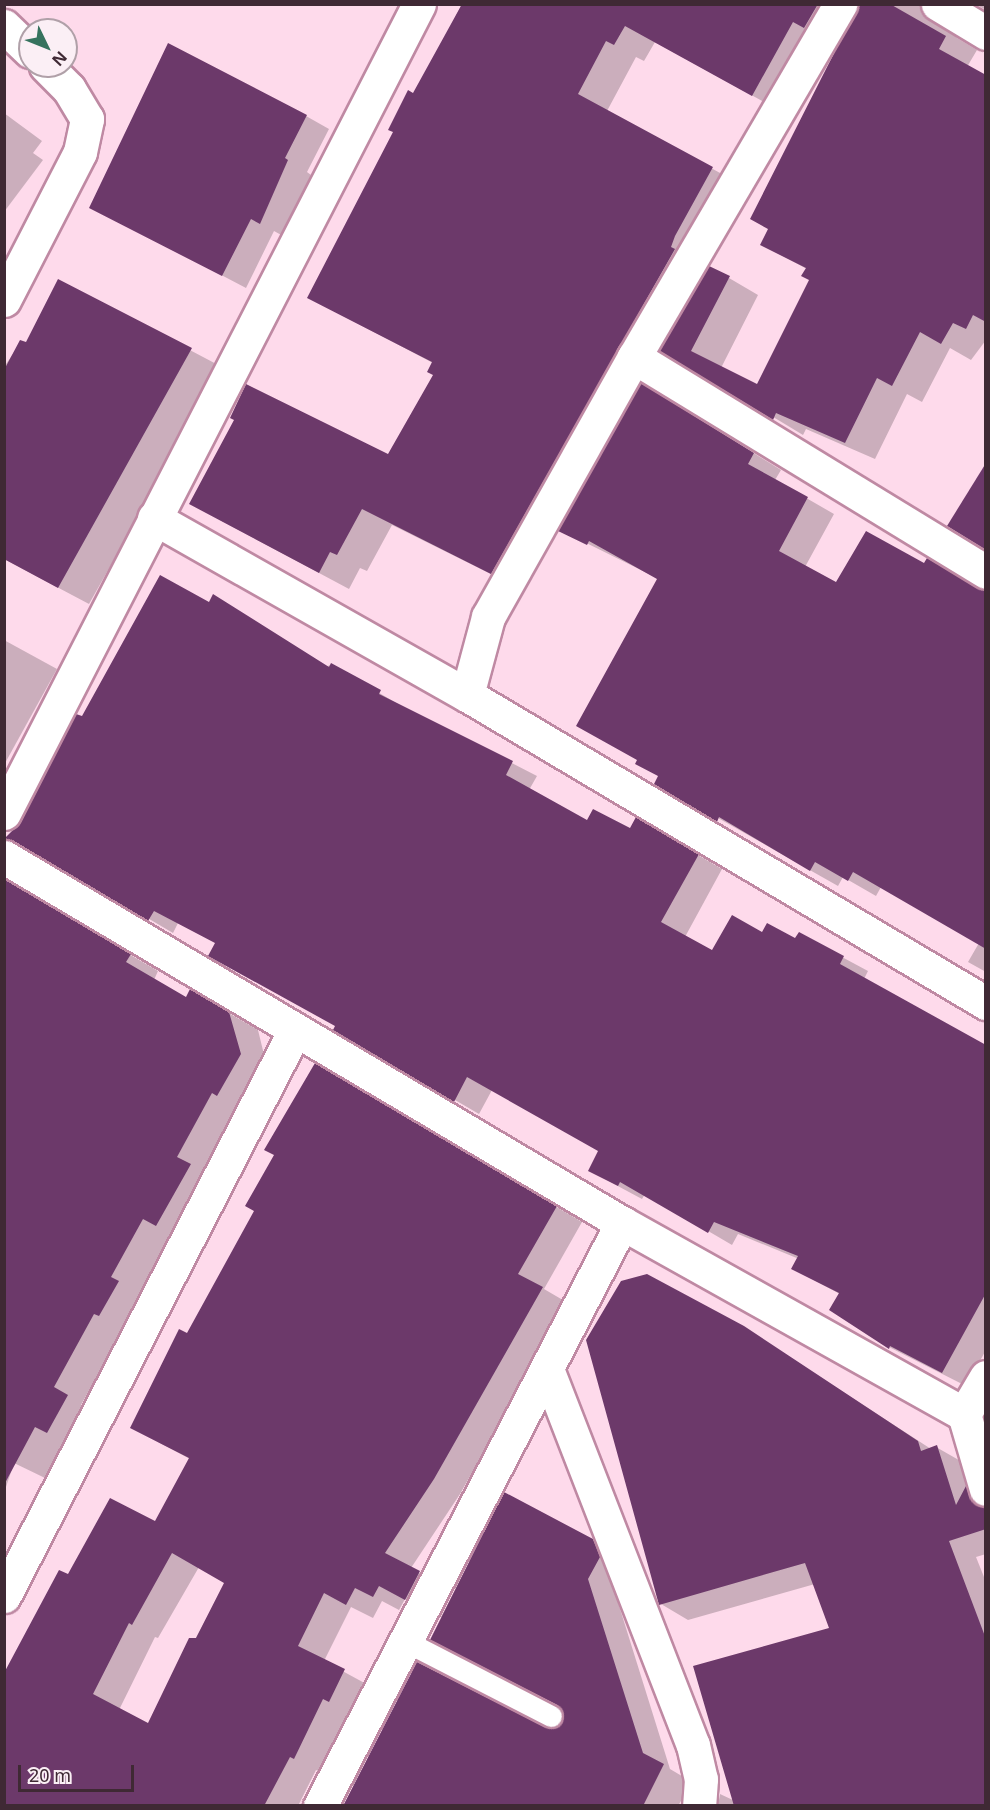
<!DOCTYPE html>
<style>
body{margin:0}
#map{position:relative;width:990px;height:1810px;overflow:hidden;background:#fedaeb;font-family:"Noto Sans",sans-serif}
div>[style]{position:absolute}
.shadow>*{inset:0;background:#0003}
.building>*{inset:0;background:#6c396a}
.roads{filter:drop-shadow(2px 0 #bf89a3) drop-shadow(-2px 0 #bf89a3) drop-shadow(0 2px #bf89a3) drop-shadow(0 -2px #bf89a3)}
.service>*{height:21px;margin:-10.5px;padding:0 10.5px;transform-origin:10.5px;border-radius:10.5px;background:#fff}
.minor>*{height:33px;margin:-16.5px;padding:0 16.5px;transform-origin:16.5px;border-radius:16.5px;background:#fff}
span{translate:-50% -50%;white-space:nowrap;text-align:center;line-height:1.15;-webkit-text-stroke:6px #fbeff5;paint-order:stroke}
.frame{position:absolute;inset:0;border:6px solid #3f2934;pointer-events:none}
.north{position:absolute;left:18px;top:18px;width:60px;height:60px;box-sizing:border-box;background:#fbeff5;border:2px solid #b0a0a8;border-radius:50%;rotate:133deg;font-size:16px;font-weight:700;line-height:24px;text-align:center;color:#3f2934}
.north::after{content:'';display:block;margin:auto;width:21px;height:27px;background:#36735e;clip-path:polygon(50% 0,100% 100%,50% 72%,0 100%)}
.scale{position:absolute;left:18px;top:1765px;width:116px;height:27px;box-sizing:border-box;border:3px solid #3f2934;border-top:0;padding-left:8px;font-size:18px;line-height:21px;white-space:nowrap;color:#3f2934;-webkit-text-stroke:4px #fbeff5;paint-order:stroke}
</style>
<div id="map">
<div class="shadow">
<i style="clip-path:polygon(462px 4px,963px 4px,948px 22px,957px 38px,977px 50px,967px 67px,986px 77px,986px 340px,971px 360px,950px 348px,922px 402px,907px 394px,875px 459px,806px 429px,803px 435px,662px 350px,729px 278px,758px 295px,721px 368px,757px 386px,811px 280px,807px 269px,762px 245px,770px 229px,752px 219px,858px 8px,782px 112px,655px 42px,644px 61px,636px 57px,607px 111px,742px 185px,521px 589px,392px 525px,367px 571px,360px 568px,349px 589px,220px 520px,389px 456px,435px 374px,433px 363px,309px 298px)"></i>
<i style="clip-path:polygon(975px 4px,986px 4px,986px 10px)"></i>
<i style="clip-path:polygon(4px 113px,42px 141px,33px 153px,43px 160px,4px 212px)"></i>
<i style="clip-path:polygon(306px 116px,329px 129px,307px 172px,311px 175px,283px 236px,274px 231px,246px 288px,166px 246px)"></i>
<i style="clip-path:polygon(59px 281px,222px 367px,89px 604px,4px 559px,4px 367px,21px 342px,26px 344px)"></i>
<i style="clip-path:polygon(669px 401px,781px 470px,775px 480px,834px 514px,805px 567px,837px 584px,986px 620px,986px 972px,968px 962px,979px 943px,881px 887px,876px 896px,843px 877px,838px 886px,656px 783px,660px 776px,659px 579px,560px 530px)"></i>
<i style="clip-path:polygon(4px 640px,57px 669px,4px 765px)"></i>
<i style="clip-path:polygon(332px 665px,403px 707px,537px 776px,529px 790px,587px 822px,630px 831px,636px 819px,722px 869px,685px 937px,712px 952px,763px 934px,796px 940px,799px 934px,868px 971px,864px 979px,986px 1047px,986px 1350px,966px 1386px,889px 1347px,840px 1294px,793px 1269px,799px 1259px,738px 1234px,732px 1245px,645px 1194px,642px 1199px,614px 1184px,590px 1170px,600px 1150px,492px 1090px,479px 1114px,335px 1030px,337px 1026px,216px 943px,178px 923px,173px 933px,15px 840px,83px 718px)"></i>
<i style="clip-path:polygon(4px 881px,158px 971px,154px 980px,187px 999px,191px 991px,258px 1030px,268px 1071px,172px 1234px,139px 1294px,146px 1298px,123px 1329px,81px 1405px,95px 1413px,76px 1448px,64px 1442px,45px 1478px,14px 1463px,4px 1493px)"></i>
<i style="clip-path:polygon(evenodd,342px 1080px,582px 1222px,544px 1289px,568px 1303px,460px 1494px,411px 1568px,445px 1588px,432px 1614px,405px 1599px,399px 1610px,382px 1601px,373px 1618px,351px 1607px,324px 1661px,370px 1686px,355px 1715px,350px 1713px,320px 1772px,316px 1770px,298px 1806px,4px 1806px,68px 1576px,156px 1523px,190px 1459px,158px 1442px,188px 1335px,342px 1080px,199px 1567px,226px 1582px,149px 1725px,119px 1710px,155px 1637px,158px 1638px,199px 1567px)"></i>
<i style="clip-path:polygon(743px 1327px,931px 1449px,936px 1447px,964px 1463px,986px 1499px,986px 1554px,976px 1557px,986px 1582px,986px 1806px,718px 1806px,720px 1794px,735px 1801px,831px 1629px,815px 1584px,688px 1620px,661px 1604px)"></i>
<i style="clip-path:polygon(505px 1494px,621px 1557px,628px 1574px,616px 1596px,670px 1769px,692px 1782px,678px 1806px,345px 1806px,545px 1729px,558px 1728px,564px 1722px,563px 1709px,441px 1617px)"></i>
</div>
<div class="building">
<i style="clip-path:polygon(462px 4px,818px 4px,804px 28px,793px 22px,752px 96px,625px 26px,614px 45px,606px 41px,578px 94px,713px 167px,675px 236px,671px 247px,675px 249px,491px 574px,362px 509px,337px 555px,330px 552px,319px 573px,189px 504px,234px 420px,230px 418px,246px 384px,388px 454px,433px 375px,427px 372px,432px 362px,307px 298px,393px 132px,388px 130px,408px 90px,413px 93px)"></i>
<i style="clip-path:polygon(859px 4px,890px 4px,946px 36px,939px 49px,986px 75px,986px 322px,973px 315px,966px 329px,953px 323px,941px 344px,920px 332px,892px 386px,877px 378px,845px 443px,776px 413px,773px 420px,659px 351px,709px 266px,730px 276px,691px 351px,757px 384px,809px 280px,801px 276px,806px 268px,760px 245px,768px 229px,750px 219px)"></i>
<i style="clip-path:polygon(168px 43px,307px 115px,285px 158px,288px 160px,260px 224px,251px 219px,222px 276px,89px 208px)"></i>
<i style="clip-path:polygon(58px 279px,192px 348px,58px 588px,4px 559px,4px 370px,20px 340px,26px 342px)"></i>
<i style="clip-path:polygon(641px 383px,754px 453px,748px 464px,808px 497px,779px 551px,836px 582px,866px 531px,924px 563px,927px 558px,986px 591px,986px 949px,853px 872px,848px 881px,815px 862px,810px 871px,719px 817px,717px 822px,654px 784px,658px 776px,635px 764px,637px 760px,576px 726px,657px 579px,589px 541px,587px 545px,558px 531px)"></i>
<i style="clip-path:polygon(986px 463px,986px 550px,947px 526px)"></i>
<i style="clip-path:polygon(160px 575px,209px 602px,213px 594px,329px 667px,331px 663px,381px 690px,379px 694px,513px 761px,506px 775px,587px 820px,593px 809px,630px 828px,636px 817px,699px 854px,661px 922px,712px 950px,732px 915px,762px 932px,767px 923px,795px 938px,799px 932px,844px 956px,840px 964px,986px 1045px,986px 1293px,942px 1373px,890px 1346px,889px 1349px,829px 1310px,839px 1293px,791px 1269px,798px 1256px,714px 1222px,708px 1233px,620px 1182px,618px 1186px,588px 1171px,598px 1151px,467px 1077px,454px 1102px,333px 1030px,335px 1026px,208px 956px,215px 943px,154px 911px,148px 921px,5px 838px,21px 822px,76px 714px,82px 716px)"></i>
<i style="clip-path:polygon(4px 879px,131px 954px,126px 962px,186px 997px,190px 989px,229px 1012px,241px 1054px,217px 1096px,212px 1093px,177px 1157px,191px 1164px,156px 1226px,143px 1219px,111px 1277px,119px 1281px,99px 1316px,94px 1314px,54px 1387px,68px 1395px,47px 1433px,35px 1427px,4px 1485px)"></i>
<i style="clip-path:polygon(evenodd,315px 1063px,557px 1206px,518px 1274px,543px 1287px,434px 1479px,385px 1553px,420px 1571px,405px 1600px,379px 1586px,373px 1597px,355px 1588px,346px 1605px,324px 1593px,298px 1646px,345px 1669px,329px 1702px,323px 1699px,294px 1759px,290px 1757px,264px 1806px,4px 1806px,4px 1673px,59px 1570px,68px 1574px,110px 1498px,155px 1521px,189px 1458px,130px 1428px,179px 1329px,187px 1333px,254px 1211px,245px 1206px,274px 1155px,264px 1150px,315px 1063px,172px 1553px,224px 1583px,196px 1638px,189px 1638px,148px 1723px,93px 1694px,129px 1623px,132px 1625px,172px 1553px)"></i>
<i style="clip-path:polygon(647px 1274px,744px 1326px,918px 1441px,921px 1451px,937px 1445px,956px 1505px,966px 1486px,973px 1502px,986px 1507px,986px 1529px,949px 1541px,986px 1639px,986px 1806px,734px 1806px,693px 1666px,829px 1628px,805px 1563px,659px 1605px,586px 1340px,621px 1281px)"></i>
<i style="clip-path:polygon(504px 1492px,593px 1539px,600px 1557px,588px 1579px,643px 1753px,664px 1764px,643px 1806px,343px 1806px,417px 1662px,545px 1727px,557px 1727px,563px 1721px,562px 1710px,557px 1705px,430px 1640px)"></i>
</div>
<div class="roads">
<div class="service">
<i style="left:405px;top:1641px;width:164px;rotate:27.2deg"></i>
</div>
<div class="minor">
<i style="left:938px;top:4px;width:56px;rotate:31.1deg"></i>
<i style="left:4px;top:26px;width:36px;rotate:44deg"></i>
<i style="left:4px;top:300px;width:166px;rotate:-62.8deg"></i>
<i style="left:80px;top:152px;width:34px;rotate:-78deg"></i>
<i style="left:87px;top:119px;width:35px;rotate:-121deg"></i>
<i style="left:69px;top:89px;width:33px;rotate:-135deg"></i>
<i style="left:634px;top:357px;width:412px;rotate:31.4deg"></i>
<i style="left:154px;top:518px;width:360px;rotate:29.5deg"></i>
<i style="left:467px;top:695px;width:604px;rotate:30.69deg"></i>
<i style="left:467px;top:695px;width:81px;rotate:-74.9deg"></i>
<i style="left:488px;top:617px;width:298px;rotate:-60.7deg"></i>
<i style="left:634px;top:357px;width:409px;rotate:-59.7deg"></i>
<i style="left:4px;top:813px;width:909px;rotate:-62.84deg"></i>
<i style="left:4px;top:857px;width:718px;rotate:30.64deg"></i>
<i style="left:622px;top:1223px;width:392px;rotate:29.2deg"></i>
<i style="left:547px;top:1369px;width:403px;rotate:68.8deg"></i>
<i style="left:693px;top:1745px;width:35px;rotate:77deg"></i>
<i style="left:701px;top:1779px;width:27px;rotate:94deg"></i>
<i style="left:986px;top:1377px;width:43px;rotate:120.7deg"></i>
<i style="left:964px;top:1414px;width:78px;rotate:73.7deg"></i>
<i style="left:4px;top:1596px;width:636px;rotate:-62.79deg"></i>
<i style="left:320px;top:1806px;width:657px;rotate:-62.62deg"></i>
</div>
</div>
<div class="frame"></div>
<div class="north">N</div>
<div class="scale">20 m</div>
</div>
